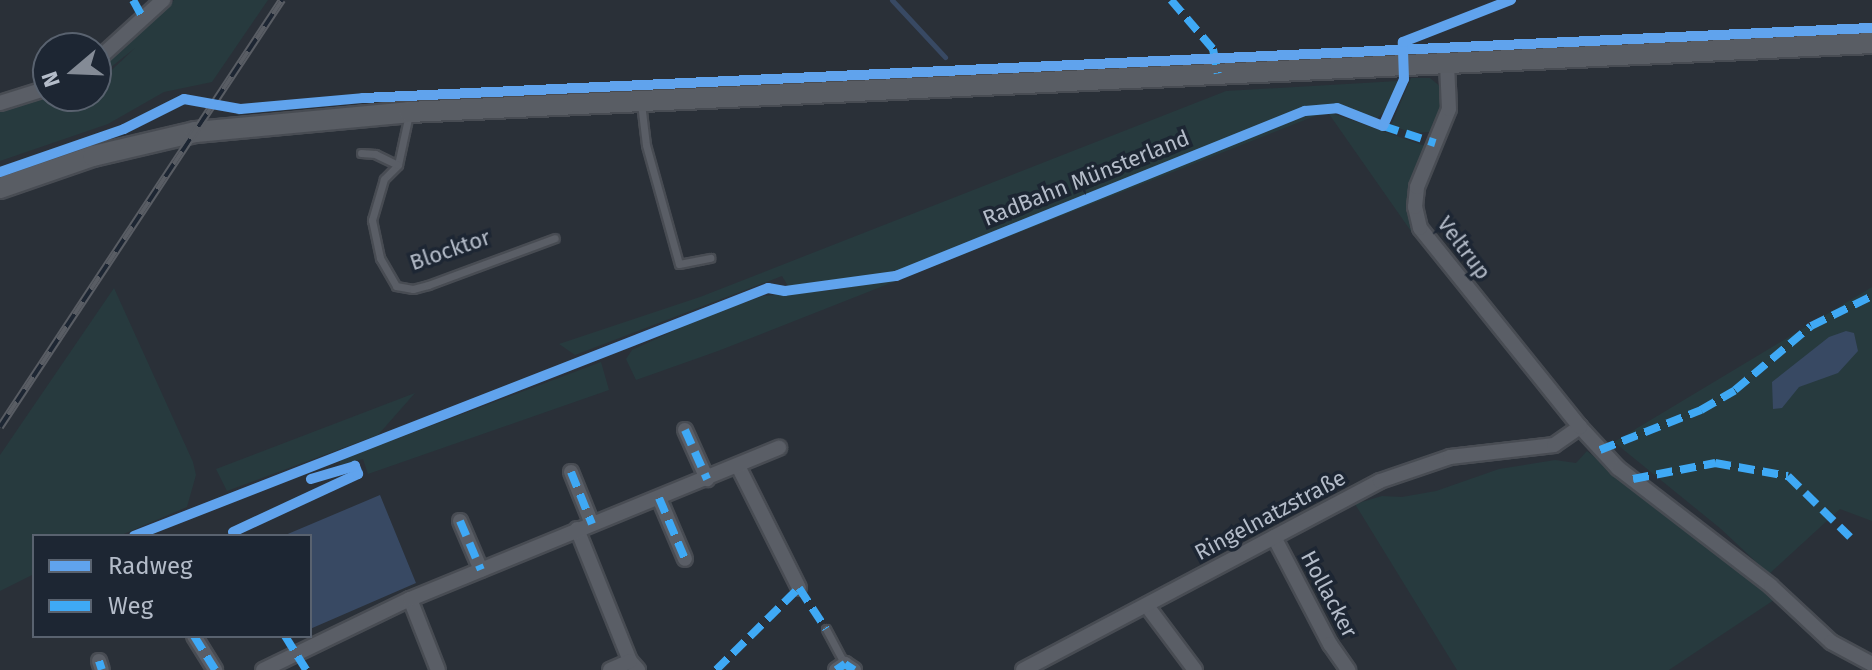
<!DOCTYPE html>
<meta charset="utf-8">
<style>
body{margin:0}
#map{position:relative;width:1872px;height:670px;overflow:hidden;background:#2a3038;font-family:"Fira Sans",sans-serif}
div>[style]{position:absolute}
.green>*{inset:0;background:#273a3e}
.water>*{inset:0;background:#384963}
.stream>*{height:5px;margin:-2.5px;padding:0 2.5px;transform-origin:2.5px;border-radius:2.5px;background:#384963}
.roads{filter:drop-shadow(2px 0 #484c53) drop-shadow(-2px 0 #484c53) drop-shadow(0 2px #484c53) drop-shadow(0 -2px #484c53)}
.service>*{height:7px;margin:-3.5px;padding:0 3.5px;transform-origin:3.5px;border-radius:3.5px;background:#5a5e66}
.minor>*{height:14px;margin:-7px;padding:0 7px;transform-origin:7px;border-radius:7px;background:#5a5e66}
.secondary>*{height:20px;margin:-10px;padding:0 10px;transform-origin:10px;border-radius:10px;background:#595d64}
.rail>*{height:8px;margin-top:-4px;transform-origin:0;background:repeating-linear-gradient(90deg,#1d2633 0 15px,#595d64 0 30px);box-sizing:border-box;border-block:2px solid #595d64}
.quiet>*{height:8px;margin-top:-4px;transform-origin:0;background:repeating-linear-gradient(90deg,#3fa9f5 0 16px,transparent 0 24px)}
.cycleway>*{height:10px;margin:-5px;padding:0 5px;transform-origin:5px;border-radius:5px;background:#60a3ed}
span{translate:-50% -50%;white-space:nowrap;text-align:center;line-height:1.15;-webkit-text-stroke:7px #1d2633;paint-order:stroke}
.street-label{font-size:22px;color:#b4bcc9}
.legend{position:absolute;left:32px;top:534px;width:280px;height:104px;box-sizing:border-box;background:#1d2633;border:2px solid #59626f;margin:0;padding:10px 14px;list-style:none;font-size:24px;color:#b4bcc9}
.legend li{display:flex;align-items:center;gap:16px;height:40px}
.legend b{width:40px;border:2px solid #59626f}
.north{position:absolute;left:32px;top:32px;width:80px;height:80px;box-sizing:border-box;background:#1d2633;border:2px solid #59626f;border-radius:50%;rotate:251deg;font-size:22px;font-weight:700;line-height:32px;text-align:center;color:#b4bcc9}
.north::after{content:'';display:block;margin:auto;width:28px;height:36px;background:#848b96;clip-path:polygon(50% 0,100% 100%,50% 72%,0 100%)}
</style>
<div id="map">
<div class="green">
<i style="clip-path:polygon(174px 0,268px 0,212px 82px,164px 92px,108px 124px,0 161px,0 112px,48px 94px,45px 97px,96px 96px,96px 85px,135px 48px,96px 79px,96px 70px)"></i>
<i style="clip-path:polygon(1411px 78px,1430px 78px,1441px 87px,1446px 98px,1440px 125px,1431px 132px,1412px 133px,1391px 125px)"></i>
<i style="clip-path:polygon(1398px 81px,1386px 110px,1376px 119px,1332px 104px,1295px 111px,900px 271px,788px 286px,782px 276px,575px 355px,559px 344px,700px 297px,1226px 91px)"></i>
<i style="clip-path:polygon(1323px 110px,1425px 146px,1413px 234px,1329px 114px,1315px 116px,718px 351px,636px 380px,626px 359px,632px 350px,706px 316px,763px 296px,833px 290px,897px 279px,1300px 116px)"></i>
<i style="clip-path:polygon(1872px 287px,1872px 521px,1840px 509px,1769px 574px,1721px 529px,1614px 442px)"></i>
<i style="clip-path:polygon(114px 288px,193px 462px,196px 475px,187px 507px,119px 536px,34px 536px,34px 574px,0 591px,0 455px)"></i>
<i style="clip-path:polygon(601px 362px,609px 390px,368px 474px,363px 459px,340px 465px,340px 460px)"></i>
<i style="clip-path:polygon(415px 393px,378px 435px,227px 491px,216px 469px)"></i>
<i style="clip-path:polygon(1587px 451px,1774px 600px,1669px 670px,1457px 670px,1355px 504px,1382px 496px,1402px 497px,1436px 491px,1499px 469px,1555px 460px,1576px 463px)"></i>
</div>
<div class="water">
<i style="clip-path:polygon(1846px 331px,1854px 333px,1858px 351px,1838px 373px,1799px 387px,1782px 408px,1773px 409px,1772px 382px,1829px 337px)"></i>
<i style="clip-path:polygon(380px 495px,416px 583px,310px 629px,310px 536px,283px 536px)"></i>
</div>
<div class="stream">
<i style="left:892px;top:0;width:78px;rotate:47.1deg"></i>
</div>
<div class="roads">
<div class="service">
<i style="left:641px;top:103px;width:42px;rotate:83.2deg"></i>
<i style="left:646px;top:145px;width:123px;rotate:74.5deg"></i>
<i style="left:679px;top:264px;width:32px;rotate:-11deg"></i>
<i style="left:409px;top:114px;width:52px;rotate:102.2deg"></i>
<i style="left:398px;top:165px;width:20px;rotate:135deg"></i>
<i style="left:384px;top:179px;width:43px;rotate:106.3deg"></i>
<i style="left:372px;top:220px;width:39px;rotate:78deg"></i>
<i style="left:380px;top:258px;width:32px;rotate:60deg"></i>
<i style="left:396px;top:286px;width:17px;rotate:10deg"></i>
<i style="left:413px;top:289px;width:16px;rotate:-15deg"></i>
<i style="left:428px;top:285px;width:135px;rotate:-20.3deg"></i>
<i style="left:361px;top:153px;width:14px;rotate:4deg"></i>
<i style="left:375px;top:154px;width:25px;rotate:26deg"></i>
<i style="left:826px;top:629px;width:40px;rotate:62deg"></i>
</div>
<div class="minor">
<i style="left:96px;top:61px;width:91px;rotate:-42.3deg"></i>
<i style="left:0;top:103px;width:50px;rotate:-17.4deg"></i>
<i style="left:1580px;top:427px;width:56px;rotate:47.2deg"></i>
<i style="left:1618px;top:468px;width:193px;rotate:37.6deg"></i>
<i style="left:1771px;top:586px;width:82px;rotate:43deg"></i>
<i style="left:1831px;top:642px;width:47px;rotate:28.2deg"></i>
<i style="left:685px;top:430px;width:54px;rotate:65.8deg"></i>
<i style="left:738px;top:466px;width:136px;rotate:63.4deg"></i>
<i style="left:571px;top:472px;width:56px;rotate:68deg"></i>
<i style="left:659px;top:498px;width:66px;rotate:66.9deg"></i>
<i style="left:460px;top:521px;width:53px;rotate:66.8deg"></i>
<i style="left:577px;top:529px;width:142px;rotate:68.1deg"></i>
<i style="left:630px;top:661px;width:12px;rotate:48deg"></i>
<i style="left:1274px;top:537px;width:121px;rotate:62.4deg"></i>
<i style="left:1330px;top:644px;width:32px;rotate:55deg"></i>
<i style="left:410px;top:599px;width:76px;rotate:68.5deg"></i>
<i style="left:1147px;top:606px;width:80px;rotate:53.1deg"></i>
<i style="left:194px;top:636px;width:40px;rotate:58deg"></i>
<i style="left:99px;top:661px;width:9px;rotate:72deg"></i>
<i style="left:263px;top:670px;width:163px;rotate:-25.8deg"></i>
<i style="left:410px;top:599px;width:399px;rotate:-22.3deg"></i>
<i style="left:610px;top:670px;width:22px;rotate:-24deg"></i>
<i style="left:836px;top:670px;width:11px;rotate:-34deg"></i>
<i style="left:845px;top:664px;width:11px;rotate:34deg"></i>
<i style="left:1023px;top:670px;width:404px;rotate:-27.9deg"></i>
<i style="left:1380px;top:481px;width:74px;rotate:-18.9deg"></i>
<i style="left:1450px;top:457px;width:105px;rotate:-6.6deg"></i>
<i style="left:1554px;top:445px;width:32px;rotate:-35deg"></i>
<i style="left:1580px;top:427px;width:255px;rotate:-128.8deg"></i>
<i style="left:1420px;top:228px;width:22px;rotate:-103deg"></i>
<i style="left:1415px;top:207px;width:20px;rotate:-84deg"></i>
<i style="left:1417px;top:187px;width:84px;rotate:-67.7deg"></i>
<i style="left:1449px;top:109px;width:45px;rotate:-92.5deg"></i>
</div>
<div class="secondary">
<i style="left:0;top:188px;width:98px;rotate:-19deg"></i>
<i style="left:93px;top:156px;width:105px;rotate:-13.2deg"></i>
<i style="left:195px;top:132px;width:215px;rotate:-5.3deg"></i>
<i style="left:409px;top:112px;width:1465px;rotate:-2.7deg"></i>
</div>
</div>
<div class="rail">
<i style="left:0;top:427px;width:512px;rotate:-56.56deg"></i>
</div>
<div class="quiet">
<i style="left:133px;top:0;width:21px;rotate:61deg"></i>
<i style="left:1171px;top:0;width:65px;rotate:49.4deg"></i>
<i style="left:1213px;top:49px;width:25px;rotate:79deg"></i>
<i style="left:1383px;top:126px;width:55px;rotate:18.1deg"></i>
<i style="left:685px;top:430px;width:54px;rotate:65.8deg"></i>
<i style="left:1600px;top:450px;width:109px;rotate:-21.6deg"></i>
<i style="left:1701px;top:410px;width:39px;rotate:-30deg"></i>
<i style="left:1735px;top:390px;width:99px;rotate:-40.1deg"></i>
<i style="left:1811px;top:326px;width:68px;rotate:-26.2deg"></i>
<i style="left:571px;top:472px;width:56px;rotate:68deg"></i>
<i style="left:1633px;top:479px;width:84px;rotate:-11deg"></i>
<i style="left:1715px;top:463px;width:74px;rotate:10.1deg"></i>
<i style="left:1788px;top:476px;width:87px;rotate:44.5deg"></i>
<i style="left:659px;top:498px;width:66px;rotate:66.9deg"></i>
<i style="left:460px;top:521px;width:53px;rotate:66.8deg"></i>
<i style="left:194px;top:636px;width:40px;rotate:58deg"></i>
<i style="left:285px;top:636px;width:40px;rotate:58deg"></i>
<i style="left:99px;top:661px;width:9px;rotate:72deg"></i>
<i style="left:716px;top:670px;width:117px;rotate:-44.7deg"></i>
<i style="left:799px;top:588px;width:49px;rotate:56.6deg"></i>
<i style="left:836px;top:670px;width:11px;rotate:-34deg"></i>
<i style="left:845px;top:664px;width:11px;rotate:34deg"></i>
</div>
<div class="cycleway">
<i style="left:0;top:172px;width:131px;rotate:-19.1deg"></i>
<i style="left:124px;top:129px;width:67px;rotate:-26.6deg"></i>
<i style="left:184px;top:99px;width:57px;rotate:10.1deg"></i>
<i style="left:240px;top:109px;width:123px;rotate:-5.1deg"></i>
<i style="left:363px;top:98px;width:1511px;rotate:-2.66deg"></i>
<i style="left:233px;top:532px;width:138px;rotate:-24.9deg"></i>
<i style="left:358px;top:474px;width:9px;rotate:-111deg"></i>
<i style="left:355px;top:466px;width:46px;rotate:163.5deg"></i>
<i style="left:134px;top:536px;width:681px;rotate:-21.36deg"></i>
<i style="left:768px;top:288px;width:17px;rotate:10deg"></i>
<i style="left:785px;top:291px;width:112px;rotate:-7.7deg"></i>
<i style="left:896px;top:276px;width:441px;rotate:-22deg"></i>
<i style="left:1305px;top:111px;width:32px;rotate:-5deg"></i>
<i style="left:1337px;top:108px;width:49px;rotate:21.4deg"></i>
<i style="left:1383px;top:126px;width:51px;rotate:-65.9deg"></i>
<i style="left:1404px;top:79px;width:37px;rotate:-92deg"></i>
<i style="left:1403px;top:42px;width:116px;rotate:-21.3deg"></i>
</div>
<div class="street-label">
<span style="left:1086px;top:178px;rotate:-22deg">RadBahn Münsterland</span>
<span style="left:1464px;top:248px;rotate:53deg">Veltrup</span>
<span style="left:450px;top:250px;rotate:-19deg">Blocktor</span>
<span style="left:1270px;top:515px;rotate:-28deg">Ringelnatzstraße</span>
<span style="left:1329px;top:594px;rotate:62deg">Hollacker</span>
</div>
<ul class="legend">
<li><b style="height:10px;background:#60a3ed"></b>Radweg</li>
<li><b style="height:10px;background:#3fa9f5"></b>Weg</li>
</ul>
<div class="north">N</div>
</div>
